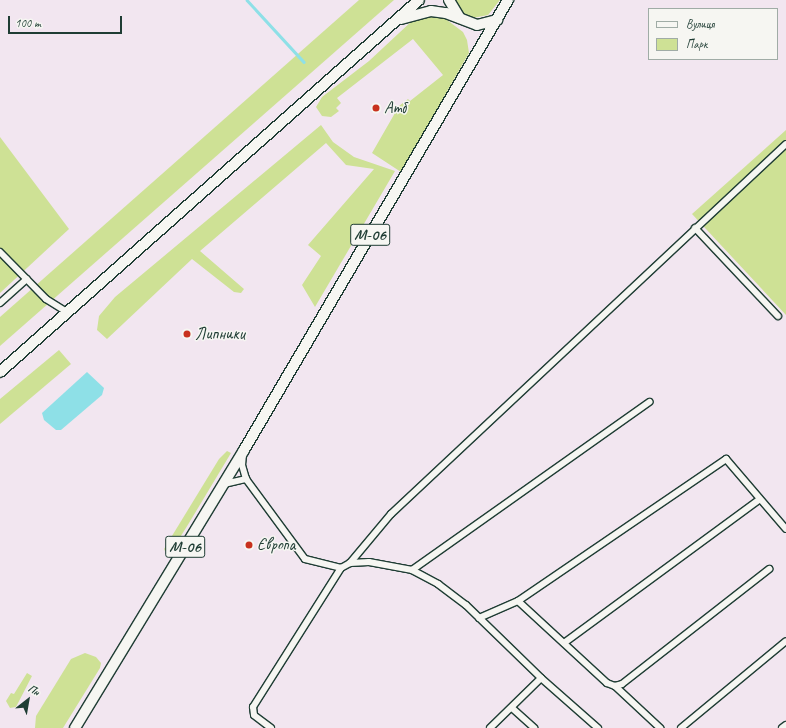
<!DOCTYPE html>
<meta charset="utf-8">
<style>
body{margin:0}
#map{position:relative;width:786px;height:728px;overflow:hidden;background:#f2e6f0;font-family:Caveat,sans-serif}
div>[style]{position:absolute}
.green>*{inset:0;background:#cee195}
.water>*{inset:0;background:#8ee0e7}
.stream>*{height:2.5px;margin:-1.25px;padding:0 1.25px;transform-origin:1.25px;border-radius:1.25px;background:#8ee0e7}
.roads{filter:drop-shadow(1px 0 #1f3d34) drop-shadow(-1px 0 #1f3d34) drop-shadow(0 1px #1f3d34) drop-shadow(0 -1px #1f3d34)}
.minor>*{height:6px;margin:-3px;padding:0 3px;transform-origin:3px;border-radius:3px;background:#f6f6f2}
.trunk>*{height:10px;margin:-5px;padding:0 5px;transform-origin:5px;border-radius:5px;background:#f6f6f2}
.dots>*{width:11px;height:11px;translate:-50% -50%;box-sizing:border-box;border:2px solid #f6f6f2;border-radius:50%}
span{translate:-50% -50%;white-space:nowrap;text-align:center;line-height:1.15;-webkit-text-stroke:3px #f6f6f2;paint-order:stroke}
.shield-label span{padding:1px 3px;background:#f6f6f2;border:1px solid;border-radius:3px;-webkit-text-stroke-width:0}
.shield-label{font-size:16px;color:#1f3d34;font-weight:700}
.poi-label{font-size:17px;color:#1f3d34}
.left{translate:0 -50%;text-align:left}
.legend{position:absolute;left:648px;top:8px;width:130px;height:52px;box-sizing:border-box;background:#f6f6f2;border:1px solid #a0aca6;margin:0;padding:5px 7px;list-style:none;font-size:12px;color:#1f3d34}
.legend li{display:flex;align-items:center;gap:8px;height:20px}
.legend b{width:20px;border:1px solid #a0aca6}
.north{position:absolute;left:8px;top:680px;width:40px;height:40px;-webkit-text-stroke:3px #f6f6f2;paint-order:stroke;rotate:31deg;font-size:11px;font-weight:700;line-height:16px;text-align:center;color:#1f3d34}
.north::after{content:'';display:block;margin:auto;width:14px;height:18px;background:#1f3d34;clip-path:polygon(50% 0,100% 100%,50% 72%,0 100%)}
.scale{position:absolute;left:8px;top:16px;width:114px;height:18px;box-sizing:border-box;border:2px solid #1f3d34;border-top:0;padding-left:5px;font-size:12px;line-height:14px;white-space:nowrap;color:#1f3d34;-webkit-text-stroke:3px #f6f6f2;paint-order:stroke}
</style>
<div id="map">
<div class="green">
<i style="clip-path:polygon(359px 0,394px 0,0 346px,0 317px)"></i>
<i style="clip-path:polygon(453px 0,500px 0,488px 15px,473px 18px,459px 11px)"></i>
<i style="clip-path:polygon(436px 15px,443px 17px,463px 32px,467px 40px,469px 53px,401px 172px,372px 153px,399px 106px,408px 99px,410px 101px,443px 75px,413px 39px,337px 98px,341px 103px,336px 108px,339px 111px,331px 117px,322px 116px,316px 107px,322px 97px,369px 61px,413px 20px,420px 16px)"></i>
<i style="clip-path:polygon(321px 125px,333px 142px,354px 157px,395px 171px,315px 307px,302px 285px,321px 256px,308px 245px,374px 169px,346px 165px,326px 143px,200px 251px,244px 289px,241px 293px,234px 292px,192px 259px,107px 339px,97px 330px,99px 316px,115px 297px)"></i>
<i style="clip-path:polygon(786px 130px,786px 315px,692px 214px)"></i>
<i style="clip-path:polygon(0 137px,69px 229px,0 293px)"></i>
<i style="clip-path:polygon(59px 350px,71px 364px,0 424px,0 399px)"></i>
<i style="clip-path:polygon(227px 451px,231px 453px,189px 523px,174px 547px,165px 551px,164px 549px,219px 459px)"></i>
<i style="clip-path:polygon(85px 653px,96px 657px,101px 663px,100px 668px,63px 728px,35px 728px,36px 716px,71px 659px)"></i>
<i style="clip-path:polygon(27px 673px,32px 676px,16px 707px,10px 708px,6px 701px,11px 693px,14px 694px)"></i>
</div>
<div class="water">
<i style="clip-path:polygon(87px 372px,104px 388px,102px 395px,61px 430px,56px 430px,44px 420px,42px 413px)"></i>
</div>
<div class="stream">
<i style="left:247px;top:0;width:84px;rotate:47.4deg"></i>
</div>
<div class="roads">
<div class="minor">
<i style="left:695px;top:228px;width:121px;rotate:46.7deg"></i>
<i style="left:0;top:252px;width:66px;rotate:45.6deg"></i>
<i style="left:46px;top:299px;width:26px;rotate:32deg"></i>
<i style="left:0;top:303px;width:36px;rotate:-42deg"></i>
<i style="left:243px;top:454px;width:11px;rotate:95deg"></i>
<i style="left:242px;top:465px;width:15px;rotate:74deg"></i>
<i style="left:246px;top:479px;width:99px;rotate:53.6deg"></i>
<i style="left:305px;top:559px;width:37px;rotate:14deg"></i>
<i style="left:341px;top:568px;width:10px;rotate:-29deg"></i>
<i style="left:350px;top:563px;width:19px;rotate:-3deg"></i>
<i style="left:369px;top:562px;width:44px;rotate:10.5deg"></i>
<i style="left:412px;top:570px;width:30px;rotate:28deg"></i>
<i style="left:438px;top:584px;width:35px;rotate:37deg"></i>
<i style="left:466px;top:605px;width:105px;rotate:44.2deg"></i>
<i style="left:541px;top:678px;width:76px;rotate:41.3deg"></i>
<i style="left:224px;top:484px;width:23px;rotate:-13deg"></i>
<i style="left:350px;top:563px;width:64px;rotate:-50.1deg"></i>
<i style="left:391px;top:514px;width:541px;rotate:-43.13deg"></i>
<i style="left:412px;top:570px;width:291px;rotate:-35.3deg"></i>
<i style="left:518px;top:601px;width:121px;rotate:42.7deg"></i>
<i style="left:607px;top:683px;width:9px;rotate:21deg"></i>
<i style="left:615px;top:686px;width:7px;rotate:-16deg"></i>
<i style="left:622px;top:684px;width:187px;rotate:-38deg"></i>
<i style="left:479px;top:618px;width:43px;rotate:-23.6deg"></i>
<i style="left:518px;top:601px;width:252px;rotate:-34.3deg"></i>
<i style="left:726px;top:459px;width:92px;rotate:49.4deg"></i>
<i style="left:564px;top:643px;width:242px;rotate:-36.3deg"></i>
<i style="left:615px;top:686px;width:62px;rotate:43deg"></i>
<i style="left:512px;top:708px;width:30px;rotate:42deg"></i>
<i style="left:271px;top:728px;width:21px;rotate:-143deg"></i>
<i style="left:254px;top:715px;width:8px;rotate:-97deg"></i>
<i style="left:253px;top:707px;width:165px;rotate:-57.7deg"></i>
<i style="left:490px;top:728px;width:71px;rotate:-44.4deg"></i>
<i style="left:681px;top:728px;width:136px;rotate:-39.6deg"></i>
<i style="left:782px;top:728px;width:5px;rotate:-37deg"></i>
</div>
<div class="trunk">
<i style="left:449px;top:0;width:21px;rotate:59deg"></i>
<i style="left:401px;top:19px;width:31px;rotate:-15deg"></i>
<i style="left:431px;top:11px;width:15px;rotate:8deg"></i>
<i style="left:446px;top:13px;width:33px;rotate:21deg"></i>
<i style="left:477px;top:25px;width:21px;rotate:-14deg"></i>
<i style="left:0;top:372px;width:560px;rotate:-41.6deg"></i>
<i style="left:75px;top:728px;width:325px;rotate:-58.7deg"></i>
<i style="left:244px;top:450px;width:522px;rotate:-59.6deg"></i>
</div>
</div>
<div class="dots">
<i style="left:376px;top:108px;background:#c8321e"></i>
<i style="left:187px;top:334px;background:#c8321e"></i>
<i style="left:249px;top:545px;background:#c8321e"></i>
</div>
<div class="shield-label">
<span style="left:370px;top:235px">М-06</span>
<span style="left:185px;top:547px">М-06</span>
</div>
<div class="poi-label">
<span class="left" style="left:384px;top:108px">Атб</span>
<span class="left" style="left:195px;top:334px">Липники</span>
<span class="left" style="left:257px;top:545px">Європа</span>
</div>
<ul class="legend">
<li><b style="height:5px;background:#f6f6f2"></b>Вулиця</li>
<li><b style="height:11px;background:#cee195"></b>Парк</li>
</ul>
<div class="north">Пн</div>
<div class="scale">100 m</div>
</div>
